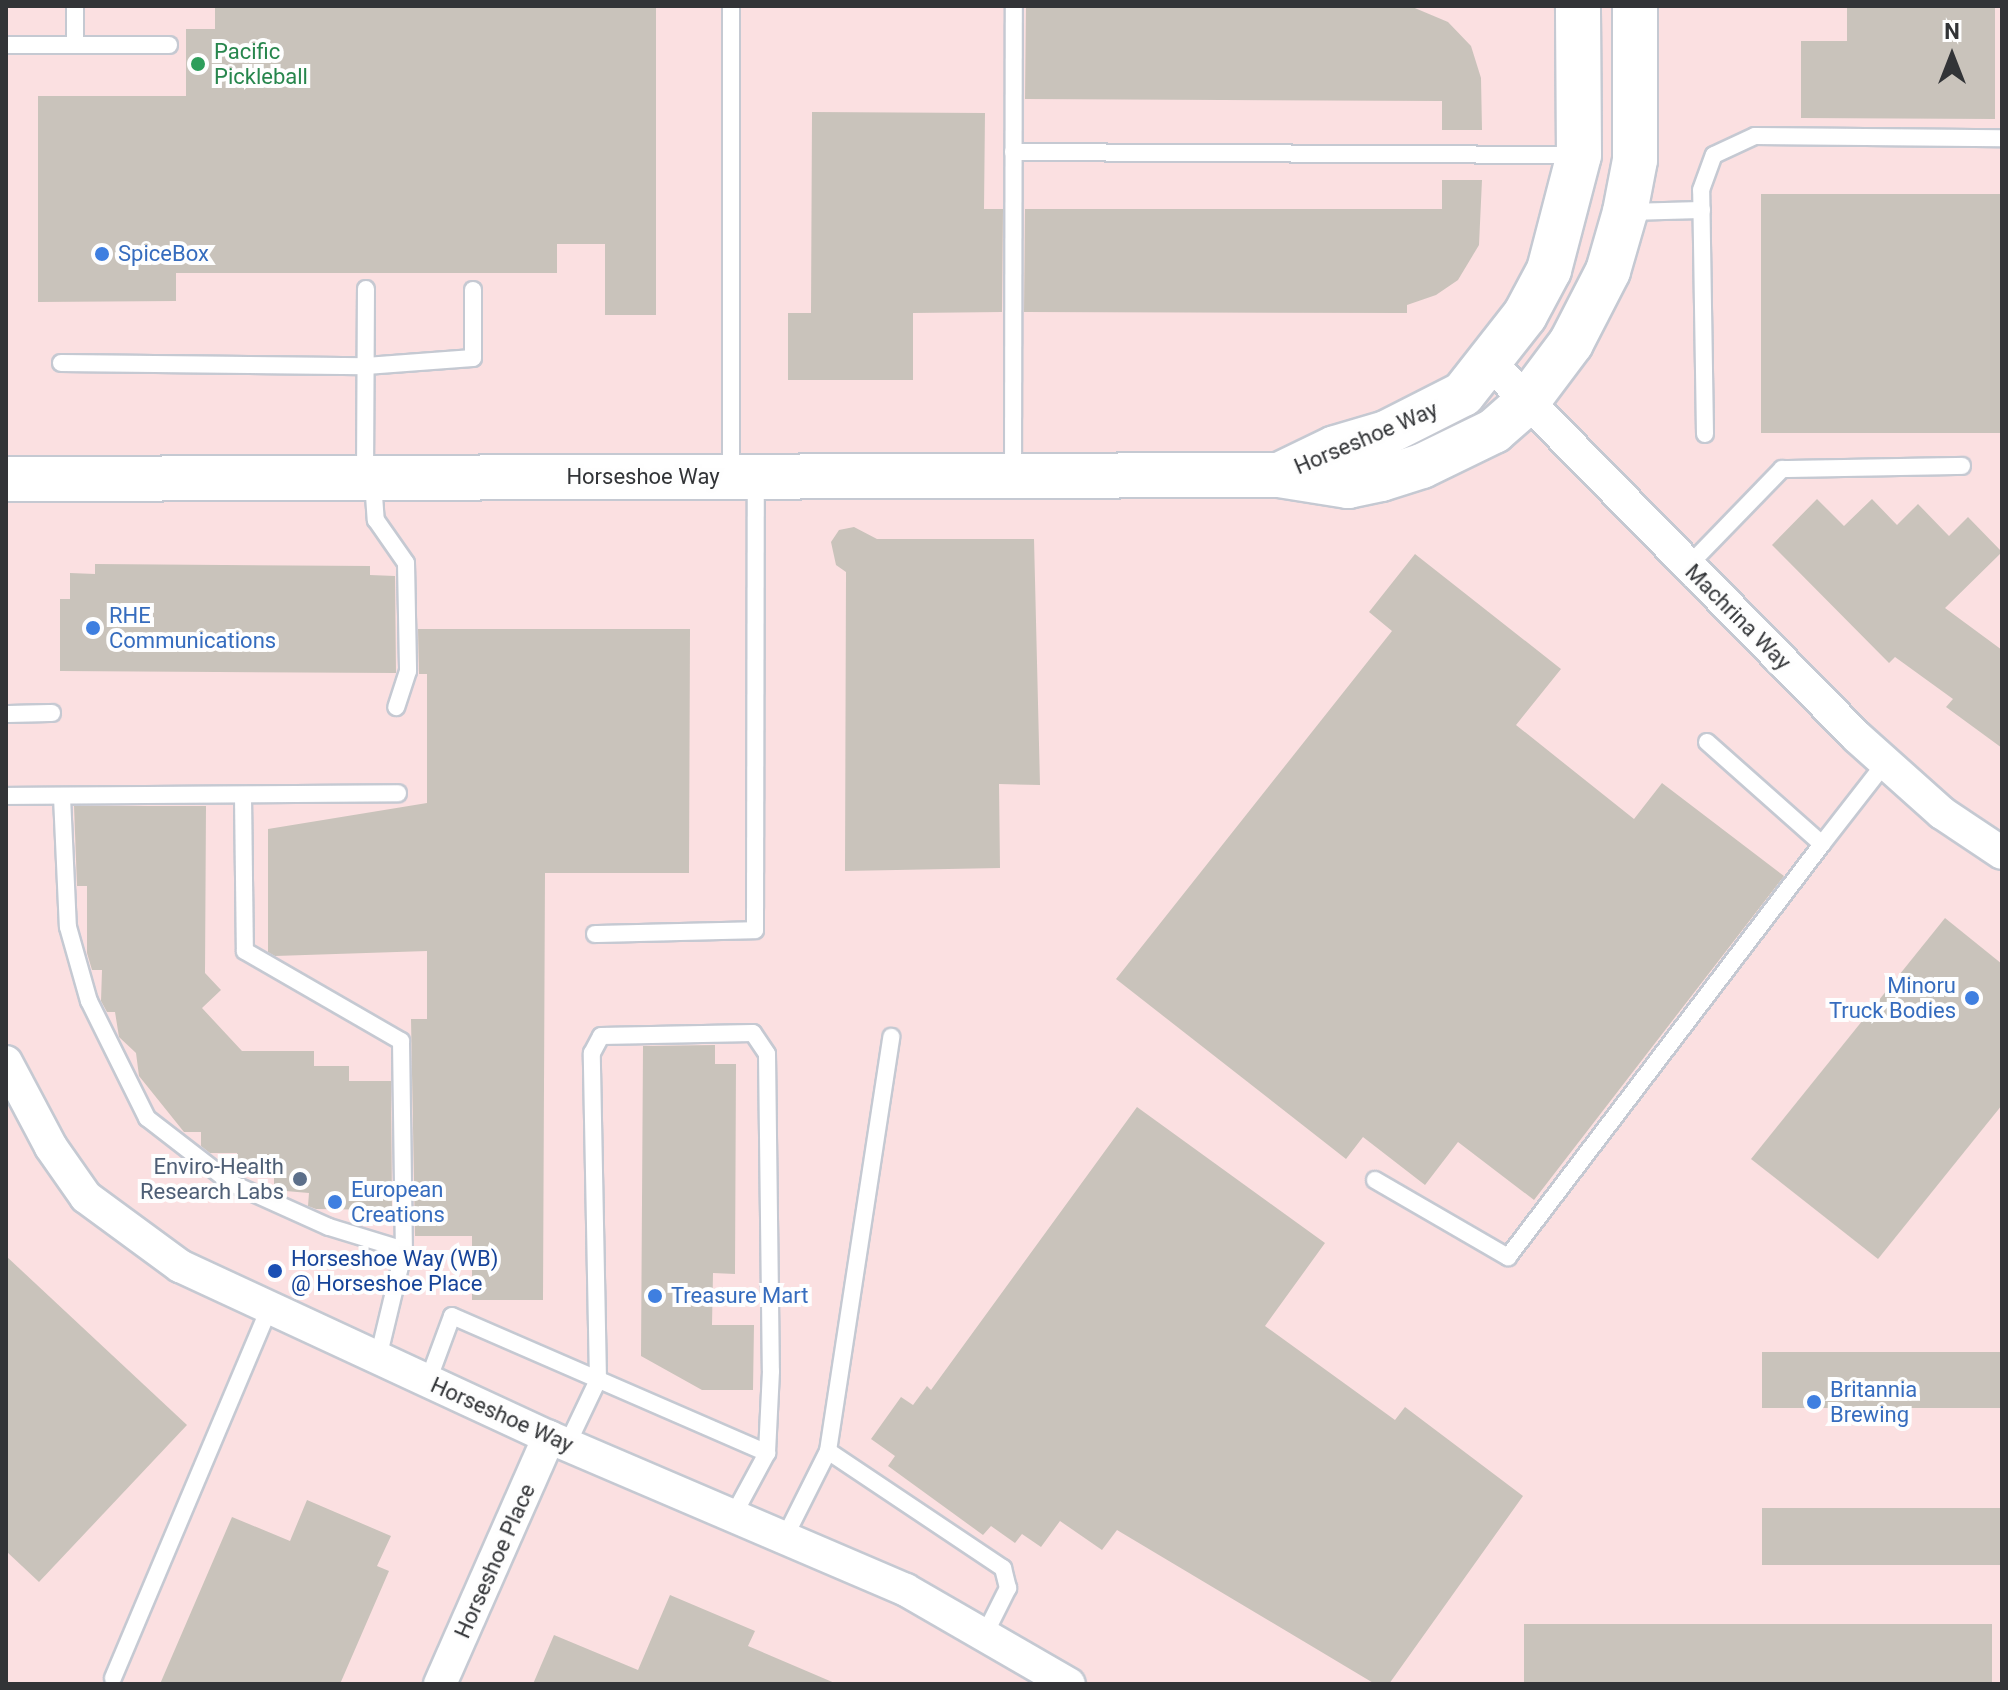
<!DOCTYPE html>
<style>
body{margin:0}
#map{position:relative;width:2008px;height:1690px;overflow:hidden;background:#edf1fa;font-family:Roboto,sans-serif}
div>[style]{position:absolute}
.industrial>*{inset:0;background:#fbe0e1;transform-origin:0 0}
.building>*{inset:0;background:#c9c3bb;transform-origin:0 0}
.roads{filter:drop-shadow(2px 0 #c5c9d2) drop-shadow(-2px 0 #c5c9d2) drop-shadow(0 2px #c5c9d2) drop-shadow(0 -2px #c5c9d2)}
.lane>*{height:16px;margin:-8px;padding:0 8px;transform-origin:8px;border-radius:8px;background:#fff}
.street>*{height:32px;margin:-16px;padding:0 16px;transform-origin:16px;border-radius:16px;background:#fff}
.secondary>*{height:44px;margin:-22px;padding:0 22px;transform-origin:22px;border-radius:22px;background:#fff}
.dots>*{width:22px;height:22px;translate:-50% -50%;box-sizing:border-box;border:4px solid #fefefe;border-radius:50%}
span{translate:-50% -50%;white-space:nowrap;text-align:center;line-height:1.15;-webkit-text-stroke:8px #fefefe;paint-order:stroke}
.leisure-label{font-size:22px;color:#27864d}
.left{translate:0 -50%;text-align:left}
.shop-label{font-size:22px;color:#366cbe}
.right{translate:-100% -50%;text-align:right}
.street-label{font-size:22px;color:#323437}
.service-label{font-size:22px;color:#4e5e75}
.transit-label{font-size:22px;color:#164399}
.frame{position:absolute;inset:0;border:8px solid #323437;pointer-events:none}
.north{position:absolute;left:1912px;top:16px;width:80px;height:80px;-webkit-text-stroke:6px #fefefe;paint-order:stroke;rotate:0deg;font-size:22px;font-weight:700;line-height:32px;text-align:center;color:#323437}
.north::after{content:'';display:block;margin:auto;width:28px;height:36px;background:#323437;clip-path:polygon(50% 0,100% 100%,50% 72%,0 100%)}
</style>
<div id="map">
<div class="industrial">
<i style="left:6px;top:6px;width:1996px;height:1678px"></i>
</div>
<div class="building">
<i style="clip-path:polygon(215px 6px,656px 6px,656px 315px,605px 315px,605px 244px,557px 244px,557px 273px,176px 273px,176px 301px,38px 302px,38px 96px,186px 96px,186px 29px,215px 29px)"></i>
<i style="clip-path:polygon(1026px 6px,1410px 6px,1448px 22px,1471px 46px,1481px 78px,1482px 130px,1442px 130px,1442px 101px,1025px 99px)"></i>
<i style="clip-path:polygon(1847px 6px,1995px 6px,1995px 119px,1801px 118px,1801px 41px,1847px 41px)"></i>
<i style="clip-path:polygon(812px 112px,985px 113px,984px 209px,1003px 209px,1002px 312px,913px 313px,913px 380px,788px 380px,788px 313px,811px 313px)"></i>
<i style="clip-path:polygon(1442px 180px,1482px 180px,1479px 245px,1458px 280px,1436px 295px,1407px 305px,1407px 313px,1024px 312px,1025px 209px,1442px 209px)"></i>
<i style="left:1761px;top:194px;width:241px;height:239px"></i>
<i style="clip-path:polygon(1817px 499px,1844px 526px,1872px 499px,1897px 525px,1918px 504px,1949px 536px,1968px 517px,2002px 552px,1945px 608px,2002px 650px,2002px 748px,1946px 707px,1953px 699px,1895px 657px,1889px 663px,1772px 545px)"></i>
<i style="clip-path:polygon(854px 527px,877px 539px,1034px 539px,1040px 785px,999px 784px,1000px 868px,845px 871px,846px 572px,836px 565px,831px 542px,839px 530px)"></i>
<i style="clip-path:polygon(1415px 554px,1561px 669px,1516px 725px,1634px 819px,1662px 783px,1784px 876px,1534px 1200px,1458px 1142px,1425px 1185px,1363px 1137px,1346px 1159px,1116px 979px,1392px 631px,1369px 612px)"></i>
<i style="clip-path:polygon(95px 564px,370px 566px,370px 575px,395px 576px,396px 673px,60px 671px,60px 599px,70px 599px,70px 573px,95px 574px)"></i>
<i style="clip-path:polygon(418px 629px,690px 629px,689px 873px,545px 873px,543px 1300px,472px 1300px,472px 1236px,415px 1236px,411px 1019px,427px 1019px,427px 951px,275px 956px,268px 952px,268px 829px,427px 803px,427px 674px,419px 674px)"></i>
<i style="clip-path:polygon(74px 806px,206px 806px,205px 973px,221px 990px,202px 1008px,242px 1051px,314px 1051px,314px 1066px,349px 1066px,349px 1081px,391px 1081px,392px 1210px,316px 1209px,308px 1206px,309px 1193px,274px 1190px,274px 1174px,237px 1173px,237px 1153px,210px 1153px,201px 1146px,201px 1132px,184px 1132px,139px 1076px,136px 1053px,119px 1037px,115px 1012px,107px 1012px,101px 1001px,102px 970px,92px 970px,87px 953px,87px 886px,77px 886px)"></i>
<i style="clip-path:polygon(1945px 918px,2002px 964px,2002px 1105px,1878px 1259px,1751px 1159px)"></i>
<i style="clip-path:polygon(715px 1045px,715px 1064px,736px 1064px,735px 1274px,713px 1273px,712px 1325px,754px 1325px,753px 1390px,702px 1390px,641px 1356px,643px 1046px)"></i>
<i style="clip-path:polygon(1137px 1107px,1325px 1243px,1265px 1326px,1395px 1420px,1405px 1407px,1523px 1496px,1389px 1684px,1375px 1684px,1117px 1530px,1102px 1550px,1060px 1521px,1041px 1547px,1022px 1534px,1015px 1543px,991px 1526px,983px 1535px,888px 1466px,895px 1456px,871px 1439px,901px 1397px,913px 1405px,927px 1386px,931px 1390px)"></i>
<i style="clip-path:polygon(6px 1256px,187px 1425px,39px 1582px,6px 1551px)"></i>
<i style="left:1762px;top:1352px;width:240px;height:56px"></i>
<i style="clip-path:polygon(307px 1500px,391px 1536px,377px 1566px,389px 1571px,340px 1684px,160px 1684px,232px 1517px,290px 1541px)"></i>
<i style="left:1762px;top:1508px;width:240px;height:57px"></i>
<i style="clip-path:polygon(670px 1595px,755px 1631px,748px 1646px,837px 1684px,533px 1684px,554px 1635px,638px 1670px)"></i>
<i style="left:1524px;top:1624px;width:468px;height:60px"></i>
</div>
<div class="roads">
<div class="lane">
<i style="left:6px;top:45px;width:69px"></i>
<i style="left:75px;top:45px;width:39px;rotate:-90deg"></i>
<i style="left:75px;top:45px;width:94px"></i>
<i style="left:1013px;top:152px;width:563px;rotate:0.31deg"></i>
<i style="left:1627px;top:212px;width:75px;rotate:-1.5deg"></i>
<i style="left:61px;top:363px;width:305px;rotate:0.6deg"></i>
<i style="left:366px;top:366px;width:107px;rotate:-4.3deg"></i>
<i style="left:473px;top:358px;width:68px;rotate:-90deg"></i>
<i style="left:1705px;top:434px;width:244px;rotate:-90.9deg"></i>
<i style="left:1701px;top:190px;width:37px;rotate:-70deg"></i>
<i style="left:1714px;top:155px;width:45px;rotate:-24.9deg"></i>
<i style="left:1755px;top:136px;width:247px;rotate:0.5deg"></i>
<i style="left:1013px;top:472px;width:466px;rotate:-89.9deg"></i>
<i style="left:731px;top:475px;width:469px;rotate:-90deg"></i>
<i style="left:365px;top:476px;width:187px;rotate:-89.7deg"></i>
<i style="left:373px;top:481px;width:39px;rotate:86deg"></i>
<i style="left:376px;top:520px;width:52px;rotate:55.1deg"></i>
<i style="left:406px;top:563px;width:108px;rotate:88.9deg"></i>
<i style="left:408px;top:671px;width:38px;rotate:108deg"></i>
<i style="left:1688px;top:566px;width:135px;rotate:-45.9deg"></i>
<i style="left:1782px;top:469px;width:180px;rotate:-1deg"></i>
<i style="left:6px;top:714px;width:46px;rotate:-1.2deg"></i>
<i style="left:1707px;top:742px;width:154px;rotate:41.6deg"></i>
<i style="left:1822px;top:844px;width:103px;rotate:-52.1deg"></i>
<i style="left:6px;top:796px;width:392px;rotate:-0.4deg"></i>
<i style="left:243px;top:796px;width:155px;rotate:89.3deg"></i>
<i style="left:245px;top:951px;width:180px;rotate:30deg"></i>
<i style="left:401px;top:1041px;width:209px;rotate:89.2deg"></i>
<i style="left:404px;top:1250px;width:111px;rotate:103.5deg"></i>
<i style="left:62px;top:797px;width:130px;rotate:87.4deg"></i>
<i style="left:68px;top:927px;width:77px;rotate:74.2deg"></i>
<i style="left:89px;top:1001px;width:131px;rotate:63.6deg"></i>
<i style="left:147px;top:1118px;width:106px;rotate:37.7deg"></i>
<i style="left:231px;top:1183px;width:107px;rotate:24.2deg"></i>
<i style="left:329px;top:1227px;width:78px;rotate:17deg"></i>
<i style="left:595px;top:934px;width:160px;rotate:-1.4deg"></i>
<i style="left:755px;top:930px;width:452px;rotate:-89.9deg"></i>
<i style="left:1375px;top:1180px;width:154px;rotate:30.1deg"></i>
<i style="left:1508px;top:1257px;width:519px;rotate:-52.75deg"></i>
<i style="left:428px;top:1381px;width:69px;rotate:-69.7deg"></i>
<i style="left:452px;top:1316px;width:344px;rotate:23.5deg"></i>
<i style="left:567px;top:1445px;width:72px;rotate:-64.5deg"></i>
<i style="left:598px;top:1380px;width:327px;rotate:-91.1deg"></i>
<i style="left:592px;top:1053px;width:19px;rotate:-62deg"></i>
<i style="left:601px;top:1036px;width:152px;rotate:-1.1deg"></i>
<i style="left:753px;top:1033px;width:25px;rotate:56deg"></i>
<i style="left:767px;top:1054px;width:317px;rotate:89.3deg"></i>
<i style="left:771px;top:1371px;width:82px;rotate:92.8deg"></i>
<i style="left:767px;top:1453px;width:72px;rotate:118.4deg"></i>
<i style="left:828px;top:1451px;width:211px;rotate:33.8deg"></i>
<i style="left:1003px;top:1568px;width:21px;rotate:76deg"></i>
<i style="left:1008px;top:1588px;width:54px;rotate:116.6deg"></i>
<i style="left:784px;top:1539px;width:98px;rotate:-63.4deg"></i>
<i style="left:828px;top:1451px;width:419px;rotate:-81.3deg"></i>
<i style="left:113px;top:1678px;width:402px;rotate:-67.1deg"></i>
</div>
<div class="street">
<i style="left:1490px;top:363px;width:524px;rotate:45.54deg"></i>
<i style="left:1857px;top:737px;width:114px;rotate:41.8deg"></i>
<i style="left:1942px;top:813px;width:72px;rotate:33.7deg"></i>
<i style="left:6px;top:1062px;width:96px;rotate:62.1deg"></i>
<i style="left:51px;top:1147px;width:61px;rotate:55deg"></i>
<i style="left:86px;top:1197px;width:117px;rotate:36.3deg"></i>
<i style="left:180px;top:1266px;width:407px;rotate:24.9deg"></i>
<i style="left:549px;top:1437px;width:388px;rotate:23.2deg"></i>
<i style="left:906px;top:1590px;width:188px;rotate:30deg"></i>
<i style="left:440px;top:1684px;width:270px;rotate:-66.2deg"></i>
</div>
<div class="secondary">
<i style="left:1279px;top:475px;width:62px;rotate:-25.7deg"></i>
<i style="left:1335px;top:448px;width:53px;rotate:-16.4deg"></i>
<i style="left:1386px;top:433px;width:86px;rotate:-26.9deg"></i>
<i style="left:1463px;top:394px;width:100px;rotate:-51.9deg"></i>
<i style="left:1525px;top:315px;width:51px;rotate:-61.9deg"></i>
<i style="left:1549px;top:270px;width:119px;rotate:-75.4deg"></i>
<i style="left:1579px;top:155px;width:149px;rotate:-90.4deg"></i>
<i style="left:6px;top:479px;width:1273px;rotate:-0.18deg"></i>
<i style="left:1279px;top:475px;width:70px;rotate:9.1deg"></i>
<i style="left:1348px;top:486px;width:34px;rotate:-12deg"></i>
<i style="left:1381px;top:479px;width:43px;rotate:-17.6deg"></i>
<i style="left:1422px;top:466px;width:80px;rotate:-25.9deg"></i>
<i style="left:1494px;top:431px;width:43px;rotate:-41.2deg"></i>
<i style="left:1526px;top:403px;width:75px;rotate:-53.1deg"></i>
<i style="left:1571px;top:343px;width:81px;rotate:-62.8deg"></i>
<i style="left:1608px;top:271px;width:61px;rotate:-73.9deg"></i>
<i style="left:1625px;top:212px;width:53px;rotate:-79.1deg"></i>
<i style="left:1635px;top:160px;width:154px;rotate:-90deg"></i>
</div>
</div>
<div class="dots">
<i style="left:198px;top:64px;background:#2e9e5b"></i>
<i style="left:102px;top:254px;background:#3f7fe0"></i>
<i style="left:93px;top:628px;background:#3f7fe0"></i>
<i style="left:1972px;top:998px;background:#3f7fe0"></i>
<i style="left:300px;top:1179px;background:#5c6f8a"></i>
<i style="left:335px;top:1202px;background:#3f7fe0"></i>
<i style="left:275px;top:1271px;background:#1a4fb4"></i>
<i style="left:655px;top:1296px;background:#3f7fe0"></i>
<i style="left:1814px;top:1402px;background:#3f7fe0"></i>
</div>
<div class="leisure-label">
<span class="left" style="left:214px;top:64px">Pacific<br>Pickleball</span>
</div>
<div class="shop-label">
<span class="left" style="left:118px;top:254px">SpiceBox</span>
<span class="left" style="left:109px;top:628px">RHE<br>Communications</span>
<span class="right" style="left:1956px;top:998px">Minoru<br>Truck Bodies</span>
<span class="left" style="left:351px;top:1202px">European<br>Creations</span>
<span class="left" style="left:671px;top:1296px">Treasure Mart</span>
<span class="left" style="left:1830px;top:1402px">Britannia<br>Brewing</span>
</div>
<div class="street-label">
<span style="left:1366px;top:438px;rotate:-23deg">Horseshoe Way</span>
<span style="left:643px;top:477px">Horseshoe Way</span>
<span style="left:1738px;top:617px;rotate:45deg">Machrina Way</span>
<span style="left:502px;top:1415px;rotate:24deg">Horseshoe Way</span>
<span style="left:495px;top:1561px;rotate:-66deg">Horseshoe Place</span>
</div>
<div class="service-label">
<span class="right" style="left:284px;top:1179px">Enviro-Health<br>Research Labs</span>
</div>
<div class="transit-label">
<span class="left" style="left:291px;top:1271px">Horseshoe Way (WB)<br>@ Horseshoe Place</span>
</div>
<div class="frame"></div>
<div class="north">N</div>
</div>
